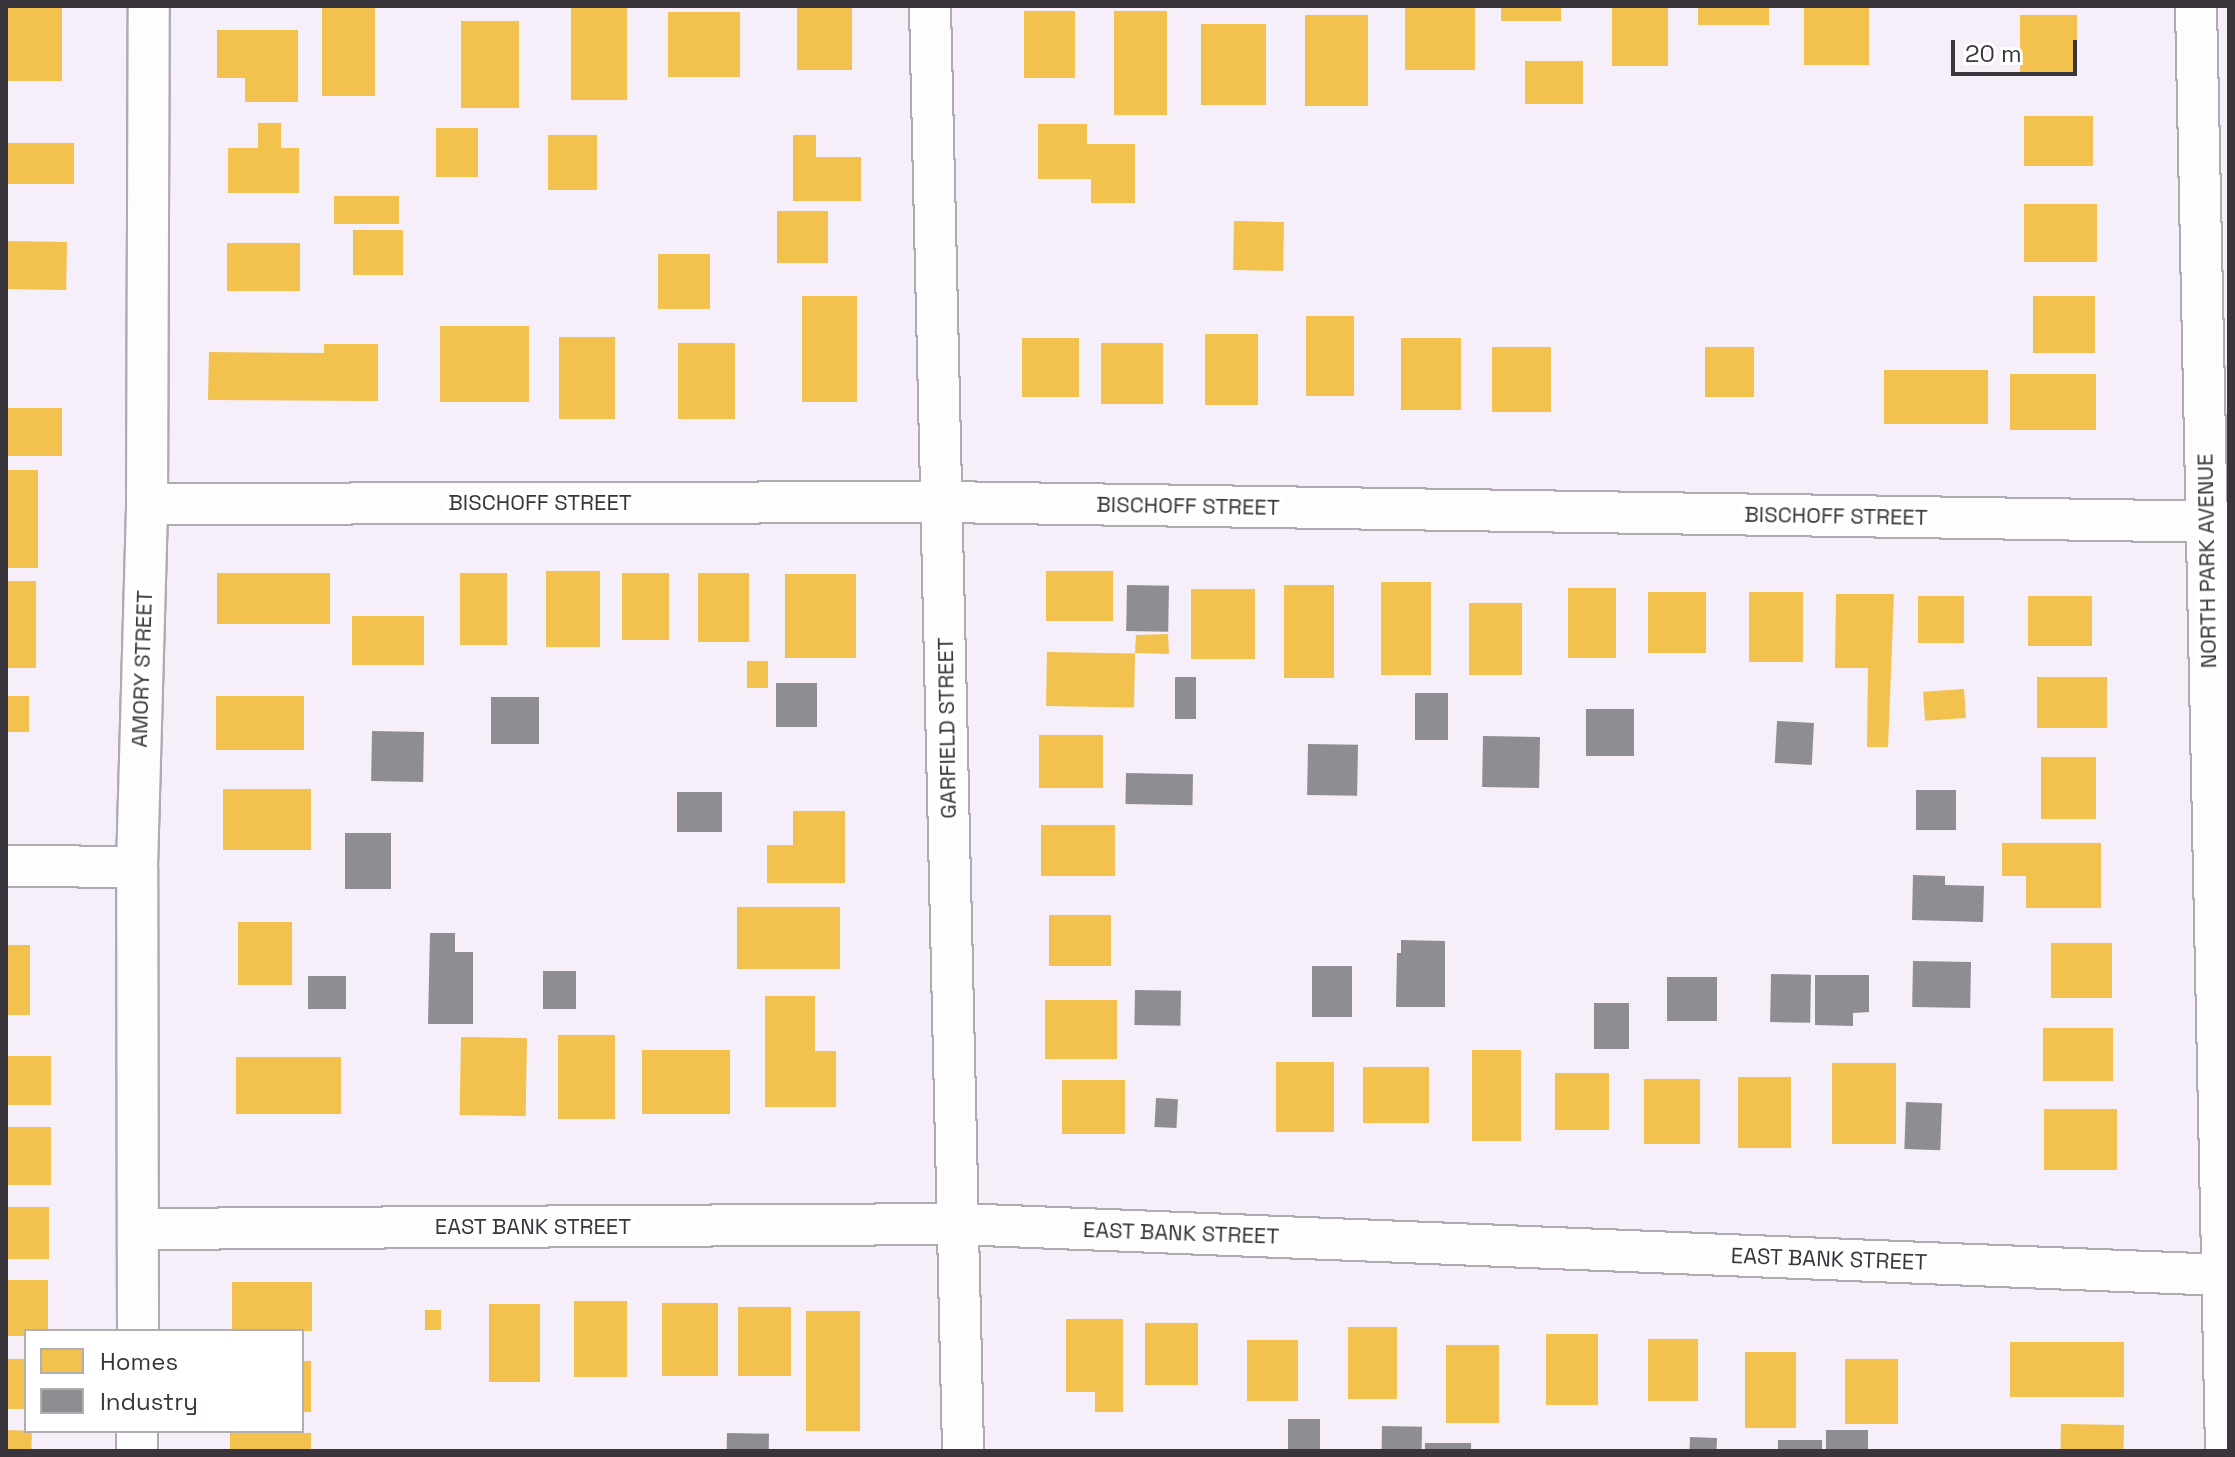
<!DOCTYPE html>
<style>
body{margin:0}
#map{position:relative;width:2235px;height:1457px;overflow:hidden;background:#f6eff9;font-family:"Space Grotesk",sans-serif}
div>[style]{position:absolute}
.homes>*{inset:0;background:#f2c14e;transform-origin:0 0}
.industry>*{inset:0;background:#8d8d92;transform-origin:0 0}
.roads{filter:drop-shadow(2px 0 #b0aab2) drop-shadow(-2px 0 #b0aab2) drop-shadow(0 2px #b0aab2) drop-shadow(0 -2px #b0aab2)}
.minor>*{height:40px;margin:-20px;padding:0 20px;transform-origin:20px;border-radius:20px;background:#fefdfe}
span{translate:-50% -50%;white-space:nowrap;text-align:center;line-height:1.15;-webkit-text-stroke:8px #fff;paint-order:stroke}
.street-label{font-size:22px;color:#3a353c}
.frame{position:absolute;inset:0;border:8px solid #3a353c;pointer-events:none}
.legend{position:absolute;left:24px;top:1329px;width:280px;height:104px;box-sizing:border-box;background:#fff;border:2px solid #b0aeb1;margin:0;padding:10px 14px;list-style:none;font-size:24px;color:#3a353c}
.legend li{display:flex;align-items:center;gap:16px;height:40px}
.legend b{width:40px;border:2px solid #b0aeb1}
.scale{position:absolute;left:1951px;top:40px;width:126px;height:36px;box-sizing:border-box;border:4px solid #3a353c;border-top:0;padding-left:10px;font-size:24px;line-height:28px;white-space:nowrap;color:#3a353c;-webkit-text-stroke:6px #fff;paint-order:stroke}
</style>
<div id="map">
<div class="homes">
<i style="left:6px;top:6px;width:56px;height:75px"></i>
<i style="left:1405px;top:6px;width:70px;height:64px"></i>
<i style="left:1501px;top:6px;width:60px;height:15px"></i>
<i style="left:1612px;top:6px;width:56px;height:60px"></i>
<i style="left:1698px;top:6px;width:71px;height:19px"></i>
<i style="left:1804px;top:6px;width:65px;height:59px"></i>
<i style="left:322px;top:7px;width:53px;height:89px"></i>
<i style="left:571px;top:7px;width:56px;height:93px"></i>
<i style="left:797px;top:8px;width:55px;height:62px"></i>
<i style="left:1024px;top:11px;width:51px;height:67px"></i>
<i style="left:1114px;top:11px;width:53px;height:104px"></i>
<i style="left:668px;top:12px;width:72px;height:65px"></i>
<i style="left:1305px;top:15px;width:63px;height:91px"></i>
<i style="left:2020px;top:15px;width:57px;height:59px"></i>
<i style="left:461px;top:21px;width:58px;height:87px"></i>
<i style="left:1201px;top:24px;width:65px;height:81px"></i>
<i style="clip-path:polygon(217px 30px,298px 30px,298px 102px,245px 102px,245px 78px,217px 78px)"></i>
<i style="left:1525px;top:61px;width:58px;height:43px"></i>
<i style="left:2024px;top:116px;width:69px;height:50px"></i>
<i style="clip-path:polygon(258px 123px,281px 123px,281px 148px,299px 148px,299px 193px,228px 193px,228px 148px,258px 148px)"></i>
<i style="clip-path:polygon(1038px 124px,1087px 124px,1087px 144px,1135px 144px,1135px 203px,1091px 203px,1091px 179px,1038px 179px)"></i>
<i style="left:436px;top:128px;width:42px;height:49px"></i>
<i style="left:548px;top:135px;width:49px;height:55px"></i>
<i style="clip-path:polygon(793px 135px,816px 135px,816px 157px,861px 157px,861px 201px,793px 201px)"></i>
<i style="left:6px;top:143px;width:68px;height:41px"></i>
<i style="left:334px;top:196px;width:65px;height:28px"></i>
<i style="left:2024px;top:204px;width:73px;height:58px"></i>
<i style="left:777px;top:211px;width:51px;height:52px"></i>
<i style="left:1234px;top:221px;width:50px;height:49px;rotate:1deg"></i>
<i style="left:353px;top:230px;width:50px;height:45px"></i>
<i style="left:6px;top:241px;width:61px;height:48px;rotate:1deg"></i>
<i style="left:227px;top:243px;width:73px;height:48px"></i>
<i style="left:658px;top:254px;width:52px;height:55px"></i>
<i style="left:802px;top:296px;width:55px;height:106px"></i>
<i style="left:2033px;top:296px;width:62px;height:57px"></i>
<i style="left:1306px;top:316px;width:48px;height:80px"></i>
<i style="left:440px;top:326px;width:89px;height:76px"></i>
<i style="left:1205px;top:334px;width:53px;height:71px"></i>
<i style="left:559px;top:337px;width:56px;height:82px"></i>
<i style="left:1022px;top:338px;width:57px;height:59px"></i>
<i style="left:1401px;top:338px;width:60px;height:72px"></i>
<i style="left:678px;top:343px;width:57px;height:76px"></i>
<i style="left:1101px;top:343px;width:62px;height:61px"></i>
<i style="clip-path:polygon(324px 344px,378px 344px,378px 401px,208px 400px,209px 352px,324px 353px)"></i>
<i style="left:1492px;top:347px;width:59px;height:65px"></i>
<i style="left:1705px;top:347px;width:49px;height:50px"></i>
<i style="left:1884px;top:370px;width:104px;height:54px"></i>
<i style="left:2010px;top:374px;width:86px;height:56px"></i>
<i style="left:6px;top:408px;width:56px;height:48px"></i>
<i style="left:6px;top:470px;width:32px;height:98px"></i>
<i style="left:546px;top:571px;width:54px;height:76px"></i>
<i style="left:1046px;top:571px;width:67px;height:50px"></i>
<i style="left:217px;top:573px;width:113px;height:51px"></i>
<i style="left:460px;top:573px;width:47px;height:72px"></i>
<i style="left:622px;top:573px;width:47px;height:67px"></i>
<i style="left:698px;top:573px;width:51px;height:69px"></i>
<i style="left:785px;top:574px;width:71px;height:84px"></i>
<i style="left:6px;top:581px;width:30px;height:87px"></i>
<i style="left:1381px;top:582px;width:50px;height:93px"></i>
<i style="left:1284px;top:585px;width:50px;height:93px"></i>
<i style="left:1568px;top:588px;width:48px;height:70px"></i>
<i style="left:1191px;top:589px;width:64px;height:70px"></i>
<i style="left:1648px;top:592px;width:58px;height:61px"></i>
<i style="left:1749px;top:592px;width:54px;height:70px"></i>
<i style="clip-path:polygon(1836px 594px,1894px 594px,1888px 747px,1867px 747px,1868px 668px,1835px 668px)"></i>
<i style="left:1918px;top:596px;width:46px;height:47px"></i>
<i style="left:2028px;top:596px;width:64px;height:50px"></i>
<i style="left:1469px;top:603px;width:53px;height:72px"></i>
<i style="left:352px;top:616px;width:72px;height:49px"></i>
<i style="clip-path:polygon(1168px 634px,1169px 654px,1135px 653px,1136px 635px)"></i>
<i style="left:1047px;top:652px;width:88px;height:54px;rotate:1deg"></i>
<i style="left:747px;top:661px;width:21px;height:27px"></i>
<i style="left:2037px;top:677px;width:70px;height:51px"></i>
<i style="left:1964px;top:689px;width:29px;height:41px;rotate:86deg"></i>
<i style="left:6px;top:696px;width:23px;height:36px"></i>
<i style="left:216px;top:696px;width:88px;height:54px"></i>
<i style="left:1039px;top:735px;width:64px;height:53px"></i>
<i style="left:2041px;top:757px;width:55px;height:62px"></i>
<i style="left:223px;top:789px;width:88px;height:61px"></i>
<i style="clip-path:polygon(793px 811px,845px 811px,845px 883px,767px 883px,767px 845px,793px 845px)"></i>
<i style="left:1041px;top:825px;width:74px;height:51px"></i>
<i style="clip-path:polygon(2002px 843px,2101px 843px,2101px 908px,2026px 908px,2026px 876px,2002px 876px)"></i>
<i style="left:737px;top:907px;width:103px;height:62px"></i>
<i style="left:1049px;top:915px;width:62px;height:51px"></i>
<i style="left:238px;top:922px;width:54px;height:63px"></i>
<i style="left:2051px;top:943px;width:61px;height:55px"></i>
<i style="left:6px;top:945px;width:24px;height:70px"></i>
<i style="clip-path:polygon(765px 996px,815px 996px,815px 1051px,836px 1051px,836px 1107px,765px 1107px)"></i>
<i style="left:1045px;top:1000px;width:72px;height:59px"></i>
<i style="left:2043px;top:1028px;width:70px;height:53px"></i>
<i style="left:558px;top:1035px;width:57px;height:84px"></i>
<i style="left:461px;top:1037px;width:66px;height:78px;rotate:1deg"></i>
<i style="left:642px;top:1050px;width:88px;height:64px"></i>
<i style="left:1472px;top:1050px;width:49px;height:91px"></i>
<i style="left:6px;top:1056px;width:45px;height:49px"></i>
<i style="left:236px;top:1057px;width:105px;height:57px"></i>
<i style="left:1276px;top:1062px;width:58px;height:70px"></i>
<i style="left:1832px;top:1063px;width:64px;height:81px"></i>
<i style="left:1363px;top:1067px;width:66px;height:56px"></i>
<i style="left:1555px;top:1073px;width:54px;height:57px"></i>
<i style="left:1738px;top:1077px;width:53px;height:71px"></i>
<i style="left:1644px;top:1079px;width:56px;height:65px"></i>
<i style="left:1062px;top:1080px;width:63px;height:54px"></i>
<i style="left:2044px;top:1109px;width:73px;height:61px"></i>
<i style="left:6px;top:1127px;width:45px;height:58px"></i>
<i style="left:6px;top:1207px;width:43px;height:52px"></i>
<i style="left:6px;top:1280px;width:42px;height:56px"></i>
<i style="left:232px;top:1282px;width:80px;height:49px"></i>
<i style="left:574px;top:1301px;width:53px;height:76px"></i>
<i style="left:662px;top:1303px;width:56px;height:73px"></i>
<i style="left:489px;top:1304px;width:51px;height:78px"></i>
<i style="left:738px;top:1307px;width:53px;height:69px"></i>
<i style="left:425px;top:1310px;width:16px;height:20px"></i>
<i style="left:806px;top:1311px;width:54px;height:120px"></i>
<i style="clip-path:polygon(1066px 1319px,1123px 1319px,1123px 1412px,1095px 1412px,1095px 1392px,1066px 1392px)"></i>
<i style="left:1145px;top:1323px;width:53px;height:62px"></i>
<i style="left:1348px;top:1327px;width:49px;height:72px"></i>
<i style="left:1546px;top:1334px;width:52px;height:71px"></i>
<i style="left:1648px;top:1339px;width:50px;height:62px"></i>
<i style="left:1247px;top:1340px;width:51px;height:61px"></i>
<i style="left:2010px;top:1342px;width:114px;height:55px"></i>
<i style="left:1446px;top:1345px;width:53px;height:78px"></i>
<i style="left:1745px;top:1352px;width:51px;height:76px"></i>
<i style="left:6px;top:1359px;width:20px;height:50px"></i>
<i style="left:1845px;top:1359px;width:53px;height:65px"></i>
<i style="left:302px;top:1361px;width:9px;height:51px"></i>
<i style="left:2061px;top:1424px;width:63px;height:27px;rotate:1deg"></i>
<i style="left:6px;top:1430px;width:26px;height:21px;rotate:2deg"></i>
<i style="left:230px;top:1433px;width:81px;height:18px"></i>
</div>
<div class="industry">
<i style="left:1127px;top:585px;width:42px;height:46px;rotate:1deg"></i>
<i style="left:1175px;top:677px;width:21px;height:42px"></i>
<i style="left:817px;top:683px;width:44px;height:41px;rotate:90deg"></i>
<i style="left:1415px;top:693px;width:33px;height:47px"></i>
<i style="left:491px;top:697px;width:48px;height:47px"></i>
<i style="left:1586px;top:709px;width:48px;height:47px"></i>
<i style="left:1777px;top:721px;width:37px;height:42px;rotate:3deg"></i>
<i style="left:372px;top:731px;width:52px;height:50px;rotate:1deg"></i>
<i style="left:1483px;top:736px;width:57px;height:51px;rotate:1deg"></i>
<i style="left:1308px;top:744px;width:50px;height:51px;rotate:1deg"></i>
<i style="left:1126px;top:773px;width:67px;height:31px;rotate:1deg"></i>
<i style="left:1916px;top:790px;width:40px;height:40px"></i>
<i style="left:677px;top:792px;width:45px;height:40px"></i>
<i style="left:391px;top:833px;width:56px;height:46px;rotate:90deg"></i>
<i style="clip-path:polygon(1913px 875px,1945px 876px,1945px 885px,1984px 886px,1983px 922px,1912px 920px)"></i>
<i style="clip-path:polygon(430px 933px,455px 933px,455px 952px,473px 952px,473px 1024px,428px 1024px)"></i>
<i style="clip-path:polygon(1401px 940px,1445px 941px,1445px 1007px,1396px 1007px,1397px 953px,1401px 953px)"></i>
<i style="left:1913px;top:961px;width:58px;height:46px;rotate:1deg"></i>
<i style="left:1352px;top:966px;width:51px;height:40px;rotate:90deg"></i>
<i style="left:543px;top:971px;width:33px;height:38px"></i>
<i style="left:1771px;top:974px;width:40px;height:48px;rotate:1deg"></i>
<i style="clip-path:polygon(1815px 975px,1869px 975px,1869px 1012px,1853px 1013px,1853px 1026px,1815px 1025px)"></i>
<i style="left:346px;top:976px;width:33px;height:38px;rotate:90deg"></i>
<i style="left:1667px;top:977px;width:50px;height:44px"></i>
<i style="left:1135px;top:990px;width:46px;height:35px;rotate:1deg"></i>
<i style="left:1594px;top:1003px;width:35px;height:46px"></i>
<i style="left:1156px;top:1098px;width:22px;height:29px;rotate:3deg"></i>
<i style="left:1906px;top:1102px;width:36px;height:47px;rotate:2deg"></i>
<i style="left:1288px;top:1419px;width:32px;height:32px"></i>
<i style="left:1382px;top:1426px;width:40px;height:25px;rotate:1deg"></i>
<i style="left:1826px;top:1430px;width:42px;height:21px"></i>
<i style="left:727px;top:1433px;width:42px;height:18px;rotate:1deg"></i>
<i style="left:1690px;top:1437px;width:27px;height:14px;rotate:2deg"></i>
<i style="left:1778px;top:1440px;width:44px;height:11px"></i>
<i style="left:1425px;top:1443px;width:46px;height:8px"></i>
</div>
<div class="roads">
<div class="minor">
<i style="left:930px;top:6px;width:1445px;rotate:88.69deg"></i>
<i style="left:2196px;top:6px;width:1445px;rotate:88.81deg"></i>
<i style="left:147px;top:504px;width:795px;rotate:-0.14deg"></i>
<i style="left:942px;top:502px;width:1287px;rotate:0.89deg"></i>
<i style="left:6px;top:866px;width:131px;rotate:0.4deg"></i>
<i style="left:139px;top:1229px;width:819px;rotate:-0.35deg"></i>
<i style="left:958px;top:1224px;width:1266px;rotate:2.31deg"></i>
<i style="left:138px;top:1331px;width:464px;rotate:-90.1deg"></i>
<i style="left:137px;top:867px;width:363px;rotate:-88.4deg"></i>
<i style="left:147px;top:504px;width:498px;rotate:-89.8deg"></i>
<i style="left:137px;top:1451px;width:20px;rotate:-90deg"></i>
</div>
</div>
<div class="street-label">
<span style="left:540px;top:503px">BISCHOFF STREET</span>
<span style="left:1188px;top:506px;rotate:1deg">BISCHOFF STREET</span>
<span style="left:1836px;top:516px;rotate:1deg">BISCHOFF STREET</span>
<span style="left:2207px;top:561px;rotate:-91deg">NORTH PARK AVENUE</span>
<span style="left:142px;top:669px;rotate:-88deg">AMORY STREET</span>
<span style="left:947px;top:728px;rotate:-91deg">GARFIELD STREET</span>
<span style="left:533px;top:1227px">EAST BANK STREET</span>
<span style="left:1181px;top:1233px;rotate:2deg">EAST BANK STREET</span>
<span style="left:1829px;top:1259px;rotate:2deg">EAST BANK STREET</span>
</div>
<div class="frame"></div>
<ul class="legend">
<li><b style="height:22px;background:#f2c14e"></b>Homes</li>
<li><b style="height:22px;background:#8d8d92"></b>Industry</li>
</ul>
<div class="scale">20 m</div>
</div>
